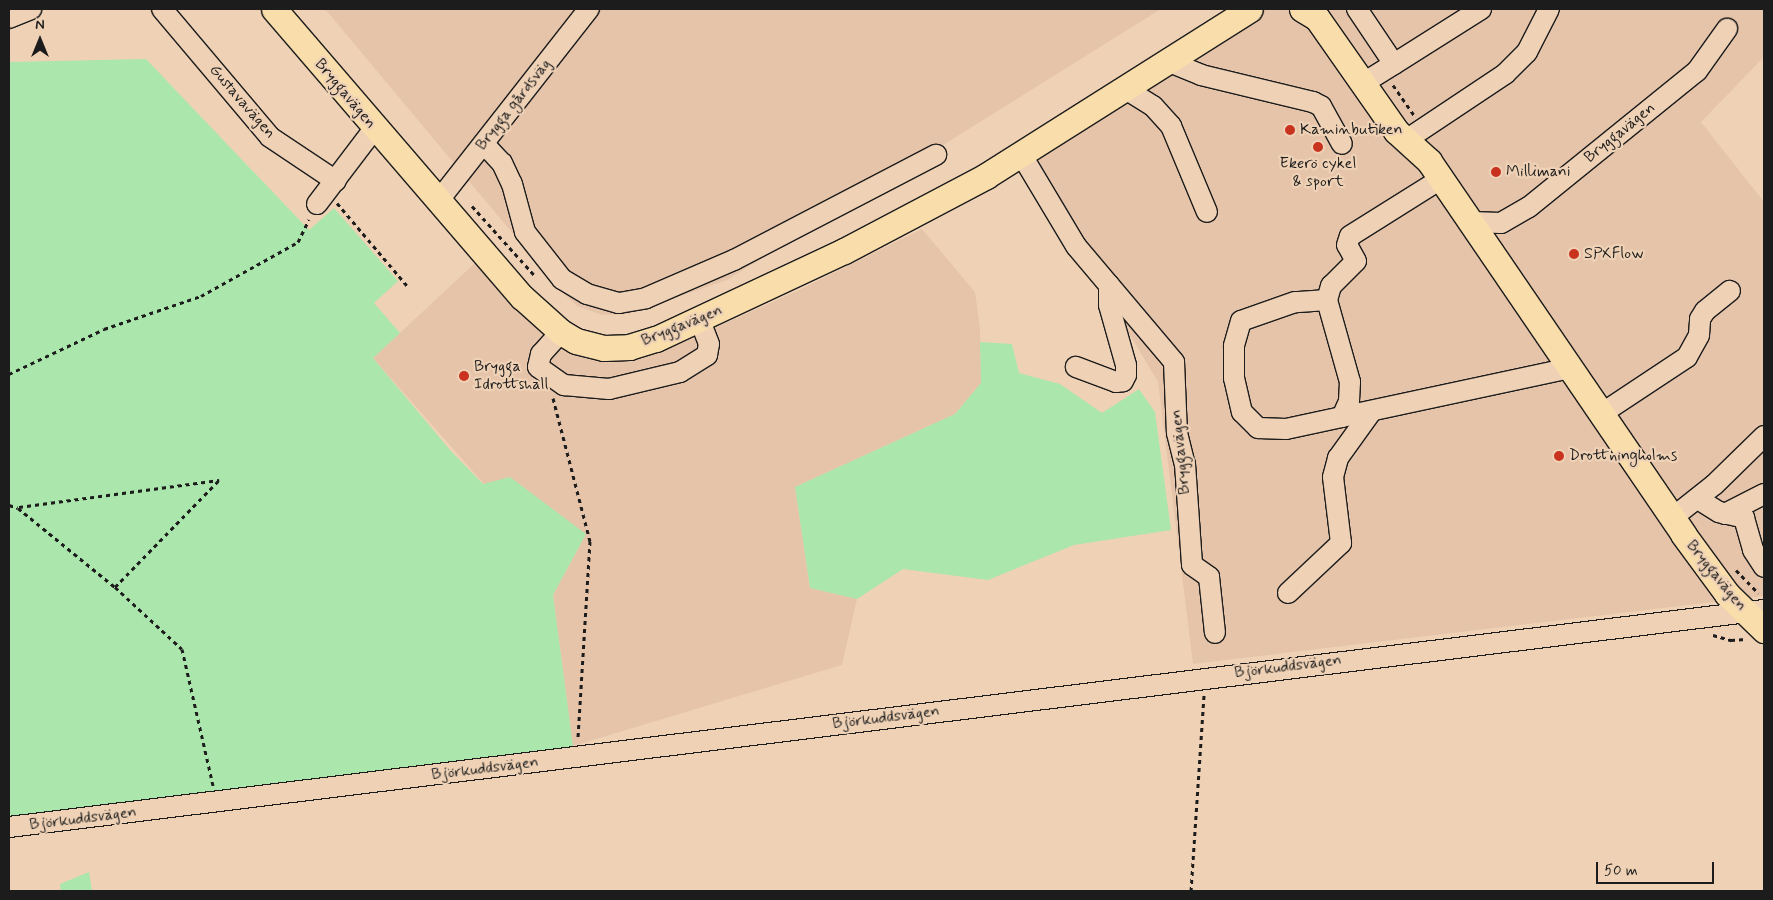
<!DOCTYPE html>
<meta charset="utf-8">
<style>
body{margin:0}
#map{position:relative;width:1773px;height:900px;overflow:hidden;background:#efd2b6;font-family:Mynerve,sans-serif}
div>[style]{position:absolute}
.built>*{inset:0;background:#e6c4aa}
.green>*{inset:0;background:#abe6ac}
.path>*{height:3px;margin-top:-1.5px;transform-origin:0;background:repeating-linear-gradient(90deg,#1c1c1c 0 4px,transparent 0 8px)}
.roads{filter:drop-shadow(1px 0 #1c1c1c) drop-shadow(-1px 0 #1c1c1c) drop-shadow(0 1px #1c1c1c) drop-shadow(0 -1px #1c1c1c)}
.minor>*{height:20px;margin:-10px;padding:0 10px;transform-origin:10px;border-radius:10px;background:#efd2b6}
.major>*{height:25px;margin:-12.5px;padding:0 12.5px;transform-origin:12.5px;border-radius:12.5px;background:#f9deab}
.dots>*{width:14px;height:14px;translate:-50% -50%;box-sizing:border-box;border:2px solid #efd2b6;border-radius:50%}
span{translate:-50% -50%;white-space:nowrap;text-align:center;line-height:1.15;-webkit-text-stroke:4.5px #efd2b6;paint-order:stroke}
.street-label{font-size:16px;color:#1c1c1c}
.poi-label{font-size:16px;color:#1c1c1c}
.left{translate:0 -50%;text-align:left}
.frame{position:absolute;inset:0;border:10px solid #1c1c1c;pointer-events:none}
.north{position:absolute;left:15px;top:15px;width:50px;height:50px;-webkit-text-stroke:4px #efd2b6;paint-order:stroke;rotate:0deg;font-size:14px;font-weight:700;line-height:20px;text-align:center;color:#1c1c1c}
.north::after{content:'';display:block;margin:auto;width:18px;height:22px;background:#1c1c1c;clip-path:polygon(50% 0,100% 100%,50% 72%,0 100%)}
.scale{position:absolute;left:1596px;top:862px;width:118px;height:22px;box-sizing:border-box;border:2px solid #1c1c1c;border-top:0;padding-left:6px;font-size:15px;line-height:18px;white-space:nowrap;color:#1c1c1c;-webkit-text-stroke:4px #efd2b6;paint-order:stroke}
</style>
<div id="map">
<div class="built">
<i style="clip-path:polygon(325px 9px,1161px 9px,727px 280px,628px 314px,602px 315px,577px 306px,559px 289px)"></i>
<i style="clip-path:polygon(1243px 9px,1764px 9px,1764px 57px,1701px 122px,1764px 202px,1764px 596px,1193px 664px,1158px 382px,1028px 164px)"></i>
<i style="clip-path:polygon(922px 229px,975px 292px,980px 328px,981px 383px,955px 414px,795px 487px,810px 588px,857px 599px,842px 665px,573px 746px,553px 595px,586px 534px,484px 484px,373px 358px,476px 262px,543px 334px,609px 363px,668px 349px,799px 290px)"></i>
</div>
<div class="green">
<i style="clip-path:polygon(146px 59px,309px 230px,334px 208px,398px 281px,374px 303px,400px 333px,373px 358px,450px 450px,483px 484px,510px 477px,586px 534px,553px 595px,573px 746px,297px 787px,9px 819px,9px 62px)"></i>
<i style="clip-path:polygon(980px 342px,1012px 344px,1019px 373px,1060px 384px,1102px 413px,1139px 389px,1155px 412px,1171px 530px,1074px 545px,988px 580px,903px 569px,857px 599px,810px 588px,795px 487px,955px 414px,981px 383px)"></i>
<i style="clip-path:polygon(89px 872px,92px 891px,61px 891px,60px 884px)"></i>
</div>
<div class="path">
<i style="left:1393px;top:85px;width:37px;rotate:55deg"></i>
<i style="left:337px;top:203px;width:111px;rotate:49.7deg"></i>
<i style="left:472px;top:206px;width:96px;rotate:48deg"></i>
<i style="left:9px;top:374px;width:105px;rotate:-25.3deg"></i>
<i style="left:104px;top:329px;width:102px;rotate:-18.8deg"></i>
<i style="left:201px;top:296px;width:111px;rotate:-29.1deg"></i>
<i style="left:298px;top:242px;width:25px;rotate:-64deg"></i>
<i style="left:553px;top:398px;width:148px;rotate:75.5deg"></i>
<i style="left:590px;top:541px;width:198px;rotate:93.5deg"></i>
<i style="left:9px;top:505px;width:9px;rotate:18deg"></i>
<i style="left:18px;top:508px;width:125px;rotate:39.2deg"></i>
<i style="left:115px;top:587px;width:91px;rotate:42.8deg"></i>
<i style="left:182px;top:649px;width:140px;rotate:77.2deg"></i>
<i style="left:19px;top:507px;width:202px;rotate:-7.7deg"></i>
<i style="left:1736px;top:570px;width:32px;rotate:46deg"></i>
<i style="left:115px;top:587px;width:149px;rotate:-45.8deg"></i>
<i style="left:1713px;top:635px;width:19px;rotate:16deg"></i>
<i style="left:1731px;top:640px;width:15px;rotate:-4deg"></i>
<i style="left:1191px;top:891px;width:196px;rotate:-86.2deg"></i>
</div>
<div class="roads">
<div class="minor">
<i style="left:162px;top:9px;width:167px;rotate:49.8deg"></i>
<i style="left:270px;top:137px;width:79px;rotate:33.7deg"></i>
<i style="left:1357px;top:9px;width:66px;rotate:56.1deg"></i>
<i style="left:1394px;top:64px;width:36px;rotate:148deg"></i>
<i style="left:9px;top:18px;width:24px;rotate:-22deg"></i>
<i style="left:1167px;top:61px;width:37px;rotate:22deg"></i>
<i style="left:1201px;top:75px;width:115px;rotate:13.6deg"></i>
<i style="left:1313px;top:102px;width:9px;rotate:27deg"></i>
<i style="left:1321px;top:106px;width:43px;rotate:61.1deg"></i>
<i style="left:1394px;top:64px;width:103px;rotate:-32.3deg"></i>
<i style="left:1124px;top:88px;width:34px;rotate:32deg"></i>
<i style="left:1153px;top:106px;width:27px;rotate:48deg"></i>
<i style="left:1171px;top:126px;width:93px;rotate:67.3deg"></i>
<i style="left:1406px;top:140px;width:119px;rotate:-33.7deg"></i>
<i style="left:1505px;top:74px;width:31px;rotate:-45deg"></i>
<i style="left:1527px;top:52px;width:48px;rotate:-62.9deg"></i>
<i style="left:484px;top:144px;width:26px;rotate:47deg"></i>
<i style="left:502px;top:163px;width:23px;rotate:65deg"></i>
<i style="left:512px;top:184px;width:50px;rotate:74.8deg"></i>
<i style="left:525px;top:232px;width:60px;rotate:51.8deg"></i>
<i style="left:562px;top:279px;width:29px;rotate:31deg"></i>
<i style="left:587px;top:294px;width:33px;rotate:16deg"></i>
<i style="left:619px;top:303px;width:27px;rotate:-10deg"></i>
<i style="left:646px;top:298px;width:96px;rotate:-23.4deg"></i>
<i style="left:734px;top:260px;width:228px;rotate:-27.5deg"></i>
<i style="left:1021px;top:154px;width:107px;rotate:59.1deg"></i>
<i style="left:1076px;top:246px;width:51px;rotate:49.8deg"></i>
<i style="left:1109px;top:285px;width:20px;rotate:90deg"></i>
<i style="left:1109px;top:305px;width:62px;rotate:74.2deg"></i>
<i style="left:1126px;top:365px;width:10px;rotate:90deg"></i>
<i style="left:1126px;top:375px;width:7px;rotate:117deg"></i>
<i style="left:1123px;top:381px;width:7px;rotate:172deg"></i>
<i style="left:1116px;top:382px;width:43px;rotate:-159.4deg"></i>
<i style="left:439px;top:200px;width:243px;rotate:-51.9deg"></i>
<i style="left:317px;top:204px;width:94px;rotate:-52.8deg"></i>
<i style="left:1471px;top:222px;width:30px;rotate:2deg"></i>
<i style="left:1501px;top:223px;width:32px;rotate:-30deg"></i>
<i style="left:1529px;top:207px;width:216px;rotate:-39deg"></i>
<i style="left:1697px;top:71px;width:52px;rotate:-54.5deg"></i>
<i style="left:1109px;top:285px;width:101px;rotate:49.8deg"></i>
<i style="left:1174px;top:362px;width:71px;rotate:87.6deg"></i>
<i style="left:1177px;top:433px;width:32px;rotate:76deg"></i>
<i style="left:1185px;top:464px;width:101px;rotate:86deg"></i>
<i style="left:1192px;top:565px;width:21px;rotate:35deg"></i>
<i style="left:1209px;top:577px;width:56px;rotate:83.9deg"></i>
<i style="left:1327px;top:300px;width:32px;rotate:176deg"></i>
<i style="left:1295px;top:302px;width:57px;rotate:160.6deg"></i>
<i style="left:1241px;top:321px;width:26px;rotate:106deg"></i>
<i style="left:1234px;top:346px;width:32px;rotate:90deg"></i>
<i style="left:1234px;top:378px;width:35px;rotate:77deg"></i>
<i style="left:1242px;top:412px;width:23px;rotate:45deg"></i>
<i style="left:1258px;top:428px;width:28px;rotate:2deg"></i>
<i style="left:1286px;top:429px;width:57px;rotate:-12.1deg"></i>
<i style="left:1342px;top:417px;width:17px;rotate:-66deg"></i>
<i style="left:1349px;top:401px;width:19px;rotate:-87deg"></i>
<i style="left:1350px;top:382px;width:85px;rotate:-105.7deg"></i>
<i style="left:1327px;top:300px;width:15px;rotate:-74deg"></i>
<i style="left:1331px;top:286px;width:35px;rotate:-45deg"></i>
<i style="left:1356px;top:261px;width:18px;rotate:-119deg"></i>
<i style="left:1347px;top:245px;width:9px;rotate:-72deg"></i>
<i style="left:1350px;top:236px;width:107px;rotate:-32.1deg"></i>
<i style="left:561px;top:332px;width:30px;rotate:132deg"></i>
<i style="left:541px;top:354px;width:13px;rotate:103deg"></i>
<i style="left:538px;top:367px;width:32px;rotate:35deg"></i>
<i style="left:564px;top:385px;width:45px;rotate:5.1deg"></i>
<i style="left:609px;top:389px;width:73px;rotate:-13.5deg"></i>
<i style="left:680px;top:372px;width:32px;rotate:-32deg"></i>
<i style="left:707px;top:355px;width:11px;rotate:-80deg"></i>
<i style="left:709px;top:344px;width:26px;rotate:-111deg"></i>
<i style="left:1601px;top:414px;width:103px;rotate:-33.5deg"></i>
<i style="left:1687px;top:357px;width:25px;rotate:-61deg"></i>
<i style="left:1699px;top:335px;width:16px;rotate:-86deg"></i>
<i style="left:1700px;top:319px;width:9px;rotate:-58deg"></i>
<i style="left:1705px;top:311px;width:32px;rotate:-39deg"></i>
<i style="left:1342px;top:417px;width:233px;rotate:-12.1deg"></i>
<i style="left:1698px;top:499px;width:25px;rotate:32deg"></i>
<i style="left:1719px;top:512px;width:26px;rotate:13deg"></i>
<i style="left:1744px;top:518px;width:33px;rotate:74deg"></i>
<i style="left:1753px;top:550px;width:20px;rotate:57deg"></i>
<i style="left:1725px;top:514px;width:44px;rotate:-27.1deg"></i>
<i style="left:1672px;top:518px;width:53px;rotate:-38.2deg"></i>
<i style="left:1714px;top:485px;width:70px;rotate:-44.4deg"></i>
<i style="left:1288px;top:593px;width:73px;rotate:-43.3deg"></i>
<i style="left:1341px;top:543px;width:66px;rotate:-96.9deg"></i>
<i style="left:1333px;top:477px;width:20px;rotate:-75deg"></i>
<i style="left:1338px;top:458px;width:57px;rotate:-54.3deg"></i>
<i style="left:9px;top:827px;width:1768px;rotate:-7.05deg"></i>
</div>
<div class="major">
<i style="left:274px;top:9px;width:380px;rotate:49.3deg"></i>
<i style="left:522px;top:297px;width:52px;rotate:41.9deg"></i>
<i style="left:561px;top:332px;width:17px;rotate:31deg"></i>
<i style="left:576px;top:341px;width:29px;rotate:14deg"></i>
<i style="left:604px;top:348px;width:25px;rotate:-2deg"></i>
<i style="left:629px;top:347px;width:28px;rotate:-17deg"></i>
<i style="left:656px;top:339px;width:208px;rotate:-25.1deg"></i>
<i style="left:844px;top:251px;width:161px;rotate:-27.8deg"></i>
<i style="left:986px;top:176px;width:312px;rotate:-32.3deg"></i>
<i style="left:1302px;top:9px;width:17px;rotate:31deg"></i>
<i style="left:1317px;top:18px;width:138px;rotate:55deg"></i>
<i style="left:1396px;top:131px;width:45px;rotate:42.3deg"></i>
<i style="left:1429px;top:161px;width:451px;rotate:55.7deg"></i>
<i style="left:1683px;top:534px;width:74px;rotate:53.7deg"></i>
<i style="left:1727px;top:594px;width:52px;rotate:44.2deg"></i>
</div>
</div>
<div class="dots">
<i style="left:1290px;top:130px;background:#c8321e"></i>
<i style="left:1318px;top:147px;background:#c8321e"></i>
<i style="left:1496px;top:172px;background:#c8321e"></i>
<i style="left:1574px;top:254px;background:#c8321e"></i>
<i style="left:464px;top:376px;background:#c8321e"></i>
<i style="left:1559px;top:456px;background:#c8321e"></i>
</div>
<div class="street-label">
<span style="left:345px;top:94px;rotate:50deg">Bryggavägen</span>
<span style="left:242px;top:102px;rotate:49deg">Gustavavägen</span>
<span style="left:514px;top:105px;rotate:-52deg">Brygga gårdsväg</span>
<span style="left:1620px;top:133px;rotate:-39deg">Bryggavägen</span>
<span style="left:682px;top:326px;rotate:-22deg">Bryggavägen</span>
<span style="left:1181px;top:452px;rotate:-96deg">Bryggavägen</span>
<span style="left:1716px;top:576px;rotate:51deg">Bryggavägen</span>
<span style="left:1288px;top:667px;rotate:-7deg">Björkuddsvägen</span>
<span style="left:886px;top:718px;rotate:-7deg">Björkuddsvägen</span>
<span style="left:485px;top:769px;rotate:-7deg">Björkuddsvägen</span>
<span style="left:83px;top:819px;rotate:-7deg">Björkuddsvägen</span>
</div>
<div class="poi-label">
<span class="left" style="left:1300px;top:130px">Kaminbutiken</span>
<span style="left:1318px;top:173px">Ekerö cykel<br>&amp; sport</span>
<span class="left" style="left:1506px;top:172px">Millimani</span>
<span class="left" style="left:1584px;top:254px">SPXFlow</span>
<span class="left" style="left:474px;top:376px">Brygga<br>Idrottshall</span>
<span class="left" style="left:1569px;top:456px">Drottningholms</span>
</div>
<div class="frame"></div>
<div class="north">N</div>
<div class="scale">50 m</div>
</div>
